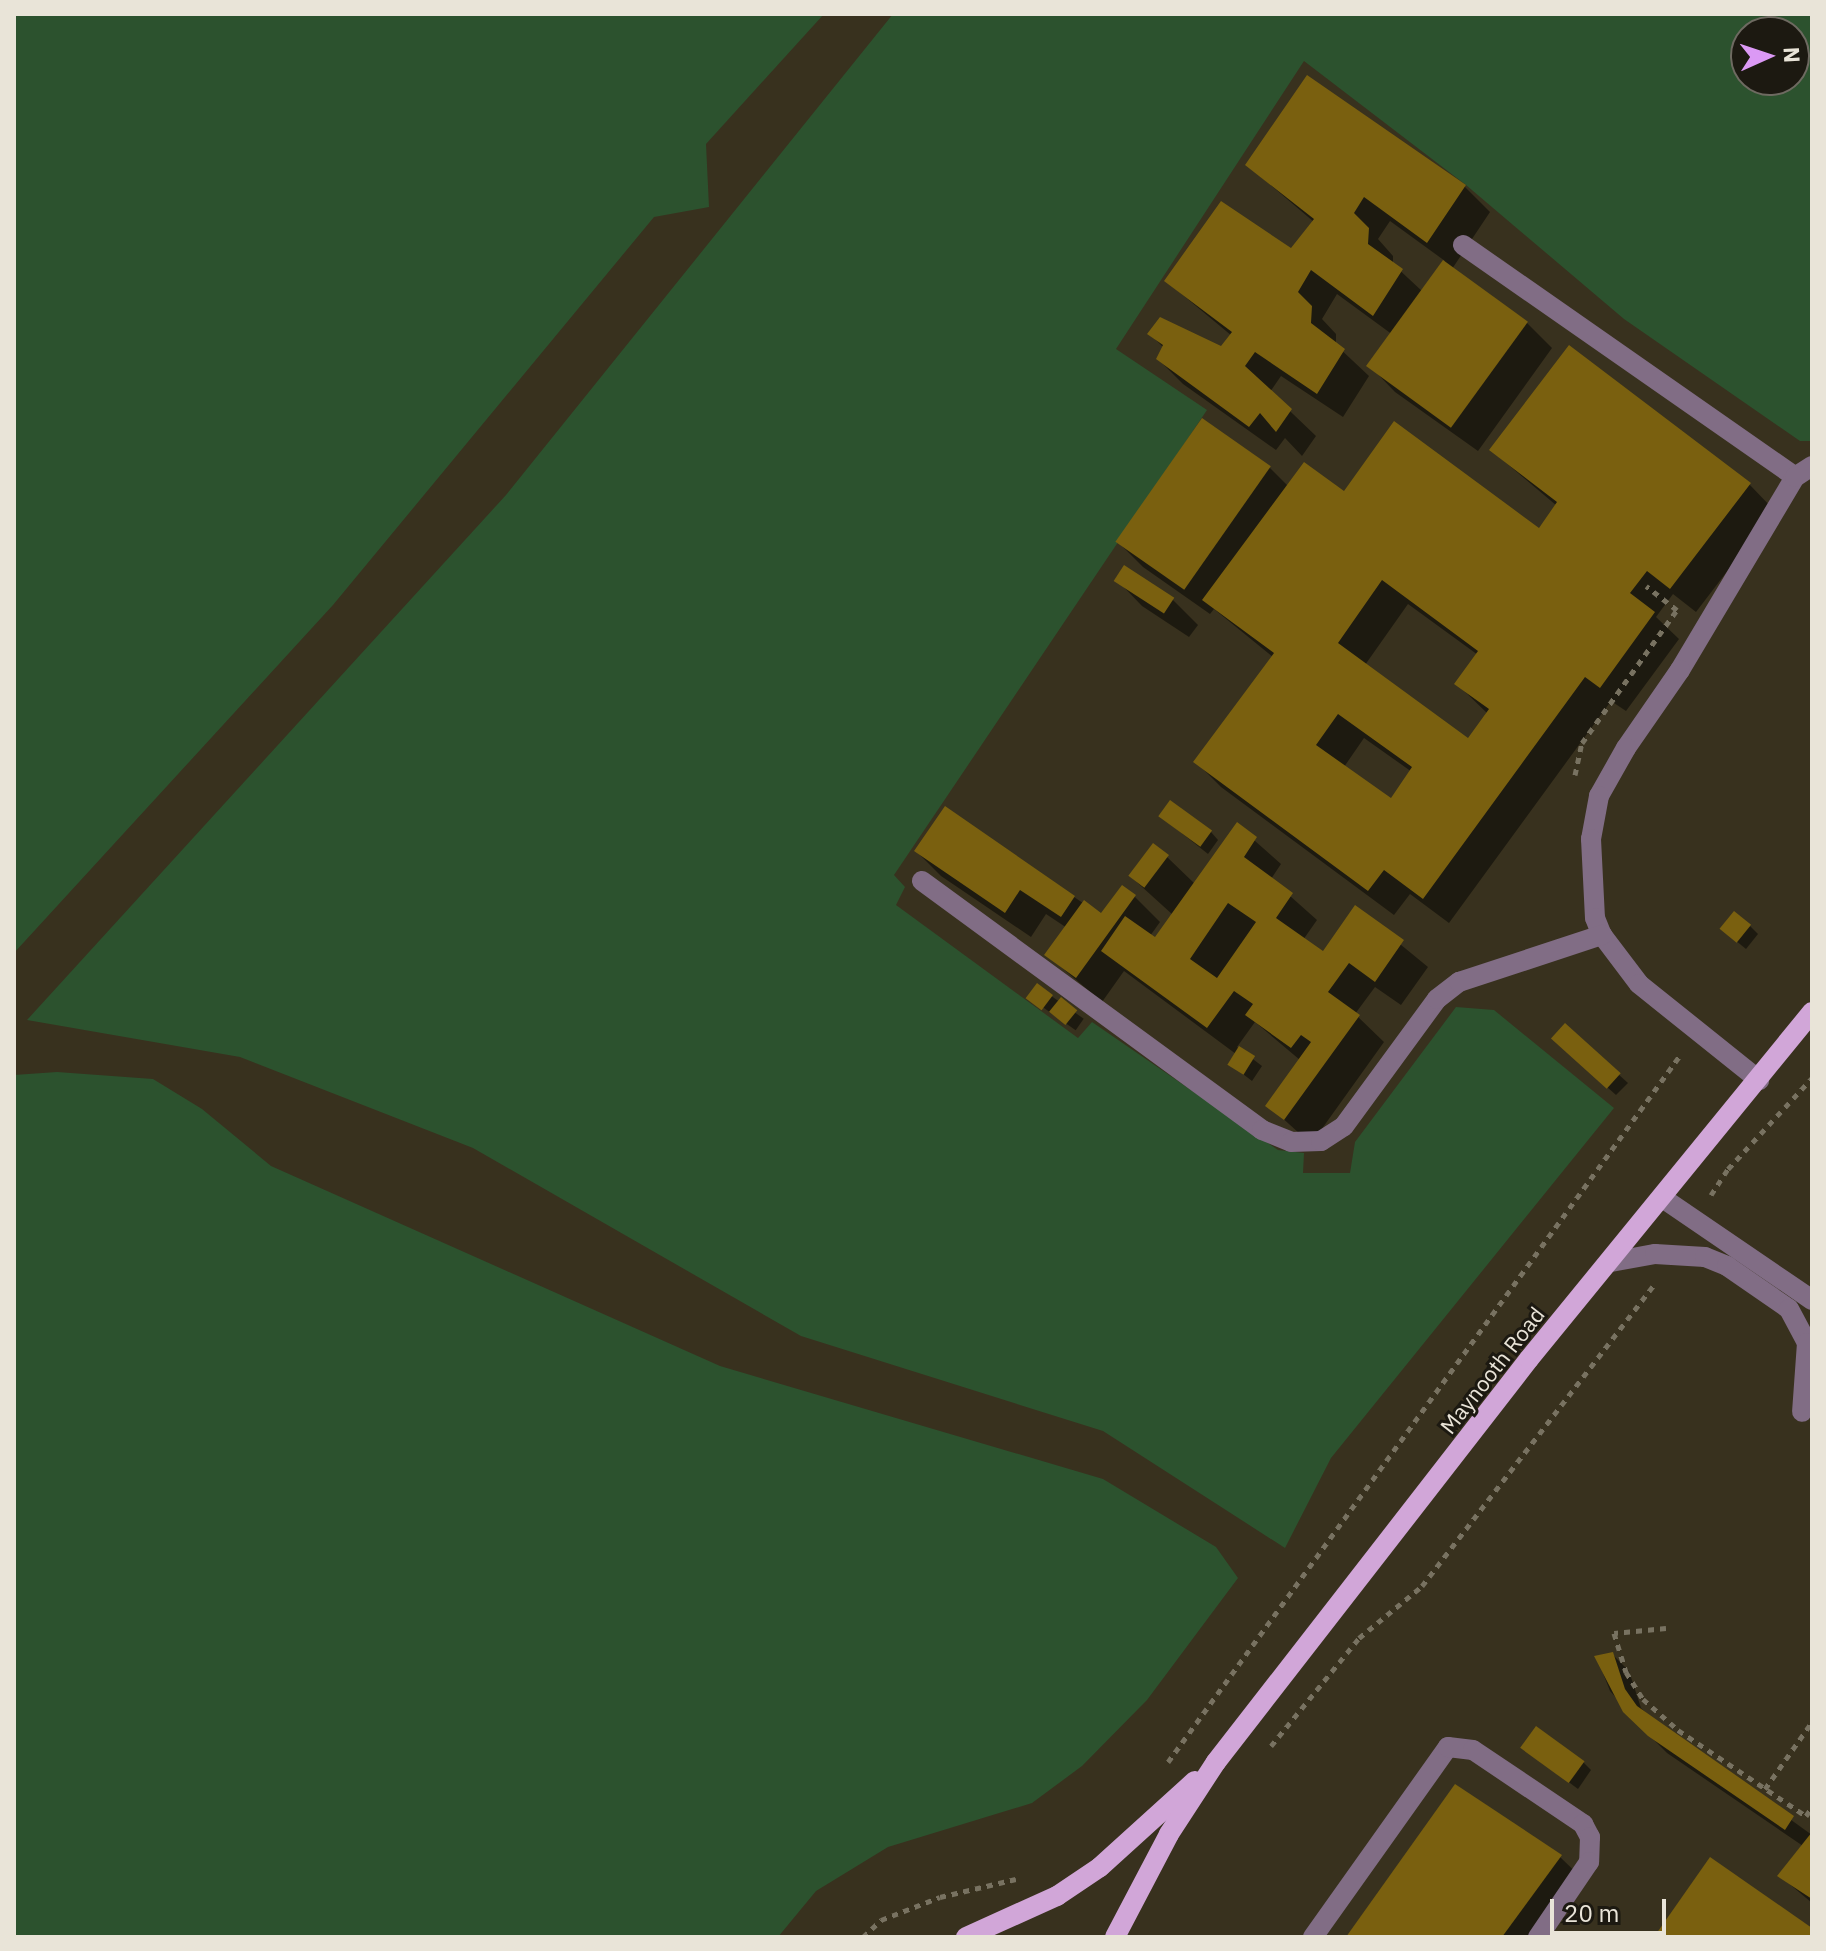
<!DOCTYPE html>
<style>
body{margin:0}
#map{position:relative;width:1826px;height:1951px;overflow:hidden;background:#38311e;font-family:"IBM Plex Sans",sans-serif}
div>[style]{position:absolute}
.green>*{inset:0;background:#2c522e}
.shadow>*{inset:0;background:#0007;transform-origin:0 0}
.building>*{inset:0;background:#7a600f;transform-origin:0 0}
.path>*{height:5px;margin-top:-2.5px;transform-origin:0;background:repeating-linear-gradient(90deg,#787261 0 6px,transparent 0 12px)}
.minor>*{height:20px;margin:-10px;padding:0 10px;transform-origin:10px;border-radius:10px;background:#816d85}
.major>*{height:20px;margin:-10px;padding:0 10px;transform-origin:10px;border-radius:10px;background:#d1a6d8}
span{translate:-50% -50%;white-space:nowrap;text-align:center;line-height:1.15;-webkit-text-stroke:6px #1c1911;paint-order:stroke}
.street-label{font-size:22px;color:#e9e4d8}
.frame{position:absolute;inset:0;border:16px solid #e9e4d8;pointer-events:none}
.north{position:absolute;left:1730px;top:16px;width:80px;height:80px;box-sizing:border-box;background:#1c1911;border:2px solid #6e6a61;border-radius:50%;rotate:87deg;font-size:22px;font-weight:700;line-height:32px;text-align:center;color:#e9e4d8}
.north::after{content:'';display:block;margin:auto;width:28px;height:36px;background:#db99f5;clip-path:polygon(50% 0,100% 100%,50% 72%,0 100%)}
.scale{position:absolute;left:1550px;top:1899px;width:116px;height:36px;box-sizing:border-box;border:4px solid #e9e4d8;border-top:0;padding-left:10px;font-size:24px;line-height:28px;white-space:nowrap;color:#e9e4d8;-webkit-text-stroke:6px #1c1911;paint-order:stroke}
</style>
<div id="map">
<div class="green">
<i style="clip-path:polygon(14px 14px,824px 14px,706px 144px,709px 207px,654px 217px,333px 605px,14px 953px)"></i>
<i style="clip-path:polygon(evenodd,893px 14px,1812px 14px,1812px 441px,1800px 441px,1624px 319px,1466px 185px,1304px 61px,1116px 349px,1207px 410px,894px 875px,905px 887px,896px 905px,1078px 1038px,1092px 1022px,1278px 1150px,1304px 1153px,1303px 1173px,1350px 1173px,1355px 1142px,1456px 1007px,1494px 1010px,1614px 1108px,1331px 1458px,1285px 1548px,1103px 1431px,801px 1336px,473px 1148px,240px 1057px,27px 1020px,506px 495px,893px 14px,1746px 32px,1794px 32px,1794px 80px,1746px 80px,1746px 32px)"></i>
<i style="clip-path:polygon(57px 1072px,153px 1079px,202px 1109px,271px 1166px,720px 1366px,1103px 1479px,1216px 1547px,1238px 1578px,1147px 1700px,1082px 1766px,1032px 1803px,888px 1847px,816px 1891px,778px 1937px,14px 1937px,14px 1075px)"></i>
</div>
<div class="shadow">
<i style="clip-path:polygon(evenodd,1247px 165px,1465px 187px,1490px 212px,1452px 269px,1527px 323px,1552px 348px,1478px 451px,1395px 392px,1370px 366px,1393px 335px,1337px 294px,1322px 319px,1336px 334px,1336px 345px,1369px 376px,1343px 417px,1281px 376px,1270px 392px,1316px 436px,1302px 456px,1285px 438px,1276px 450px,1183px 384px,1158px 359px,1164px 348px,1150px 334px,1222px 349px,1232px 336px,1166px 281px,1292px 251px,1314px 222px,1247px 165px,1390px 221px,1445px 261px,1423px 292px,1393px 264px,1393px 256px,1378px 239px,1390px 221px)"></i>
<i style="clip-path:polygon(evenodd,1491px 450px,1749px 484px,1774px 510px,1696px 612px,1673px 594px,1656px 617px,1679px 639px,1626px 711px,1611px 701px,1449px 923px,1410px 894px,1394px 915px,1221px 787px,1196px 762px,1273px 657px,1214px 609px,1210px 614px,1143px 567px,1118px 542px,1270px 468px,1289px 487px,1539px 530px,1557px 506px,1491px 450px,1408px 604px,1478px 655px,1457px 684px,1488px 714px,1469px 741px,1365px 665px,1408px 604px,1491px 450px,1364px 738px,1412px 772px,1391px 801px,1344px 767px,1364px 738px)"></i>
<i style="clip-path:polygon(1117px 580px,1173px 600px,1198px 625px,1189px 637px,1142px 606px)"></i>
<i style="clip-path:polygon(945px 809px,1102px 916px,1135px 897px,1160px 922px,1150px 936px,1155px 940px,1173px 915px,1130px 876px,1167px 857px,1195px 884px,1237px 825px,1281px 864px,1271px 879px,1317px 920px,1303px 940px,1323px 954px,1356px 908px,1428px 967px,1401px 1005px,1375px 987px,1355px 1014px,1384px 1042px,1311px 1144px,1268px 1105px,1300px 1060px,1255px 1022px,1237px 1047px,1262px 1066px,1252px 1081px,1230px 1064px,1236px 1054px,1124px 971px,1102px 1002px,1047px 955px,1067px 928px,1046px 914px,1031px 937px,941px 876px,916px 851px)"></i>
<i style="clip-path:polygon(1169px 823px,1211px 832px,1218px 840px,1208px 854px)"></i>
<i style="clip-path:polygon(1750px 926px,1758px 934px,1746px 949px,1730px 936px)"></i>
<i style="left:1037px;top:986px;width:57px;height:14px;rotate:35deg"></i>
<i style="clip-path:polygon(1565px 1026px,1628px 1083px,1616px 1095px,1562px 1047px)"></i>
<i style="clip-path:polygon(1612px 1654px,1629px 1671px,1641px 1708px,1655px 1722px,1812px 1835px,1812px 1903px,1780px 1876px,1803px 1846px,1667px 1753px,1649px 1735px,1610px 1691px,1597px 1658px)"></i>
<i style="clip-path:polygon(1523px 1748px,1583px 1762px,1591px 1770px,1578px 1789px)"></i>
<i style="clip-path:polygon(1560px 1857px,1586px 1882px,1545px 1937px,1348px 1937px)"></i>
</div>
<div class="building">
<i style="clip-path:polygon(1307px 75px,1466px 185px,1427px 243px,1364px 197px,1354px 213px,1369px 228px,1368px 244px,1403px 269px,1373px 316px,1311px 270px,1298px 292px,1312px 306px,1311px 323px,1345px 349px,1317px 394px,1255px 352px,1245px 366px,1292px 409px,1276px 432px,1260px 413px,1249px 427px,1156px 359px,1163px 345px,1147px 334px,1160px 317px,1221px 346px,1232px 332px,1164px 281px,1221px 201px,1291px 248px,1314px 219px,1245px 165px)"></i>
<i style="left:1443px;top:260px;width:105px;height:131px;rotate:36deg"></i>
<i style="clip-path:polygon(evenodd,1569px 345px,1751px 483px,1670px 589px,1647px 571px,1630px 593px,1655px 612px,1600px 688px,1585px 677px,1423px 899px,1384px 870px,1368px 891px,1193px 762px,1274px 653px,1202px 600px,1304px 462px,1344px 491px,1394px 421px,1539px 528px,1557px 502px,1489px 450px,1569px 345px,1382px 580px,1478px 651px,1454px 684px,1489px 709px,1468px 738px,1338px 643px,1382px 580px,1569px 345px,1338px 714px,1412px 767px,1391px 798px,1316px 745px,1338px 714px)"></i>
<i style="left:1202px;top:418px;width:84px;height:151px;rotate:35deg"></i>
<i style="left:1124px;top:565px;width:60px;height:19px;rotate:33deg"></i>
<i style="left:1170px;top:800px;width:52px;height:20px;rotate:36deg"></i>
<i style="clip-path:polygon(945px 806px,1075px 896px,1061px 917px,1020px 890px,1005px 913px,914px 851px)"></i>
<i style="clip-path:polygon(evenodd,1237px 822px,1257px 837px,1244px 857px,1293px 893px,1276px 918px,1323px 951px,1355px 905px,1404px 940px,1375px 982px,1349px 963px,1328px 992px,1360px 1015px,1284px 1120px,1265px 1106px,1311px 1042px,1301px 1035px,1291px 1048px,1245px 1015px,1253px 1004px,1234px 991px,1207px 1028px,1101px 951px,1125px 916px,1155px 937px,1237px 822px,1228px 903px,1256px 922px,1217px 978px,1190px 959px,1228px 903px)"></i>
<i style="left:1153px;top:843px;width:20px;height:41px;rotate:37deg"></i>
<i style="clip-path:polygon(1122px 885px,1136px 895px,1076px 978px,1044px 955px,1084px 900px,1101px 913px)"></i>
<i style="left:1734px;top:911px;width:22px;height:23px;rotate:39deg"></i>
<i style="left:1037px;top:983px;width:20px;height:19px;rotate:37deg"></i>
<i style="left:1061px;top:997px;width:21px;height:19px;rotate:39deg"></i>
<i style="left:1565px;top:1023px;width:75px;height:21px;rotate:42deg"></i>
<i style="left:1239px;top:1046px;width:19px;height:22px;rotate:32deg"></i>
<i style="clip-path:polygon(1613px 1652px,1625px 1689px,1637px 1706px,1794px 1816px,1785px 1830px,1648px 1736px,1623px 1712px,1594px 1656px)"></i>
<i style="left:1536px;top:1726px;width:60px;height:27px;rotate:36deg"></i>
<i style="clip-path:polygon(1455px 1784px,1562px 1855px,1502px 1937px,1346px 1937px)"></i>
<i style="clip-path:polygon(1812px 1832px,1812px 1899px,1777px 1876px)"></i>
<i style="clip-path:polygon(1710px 1857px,1812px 1928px,1812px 1937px,1654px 1937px)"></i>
</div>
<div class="path">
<i style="left:1575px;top:775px;width:33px;rotate:-78deg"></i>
<i style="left:1582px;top:743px;width:163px;rotate:-54.5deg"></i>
<i style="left:1677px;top:610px;width:39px;rotate:-142deg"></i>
<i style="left:1711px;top:1195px;width:31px;rotate:-57deg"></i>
<i style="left:1728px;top:1169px;width:124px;rotate:-47.3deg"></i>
<i style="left:1666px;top:1628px;width:52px;rotate:174.5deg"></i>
<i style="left:1614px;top:1633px;width:41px;rotate:72.9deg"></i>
<i style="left:1626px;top:1672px;width:32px;rotate:58deg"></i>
<i style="left:1643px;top:1699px;width:47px;rotate:41.5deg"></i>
<i style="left:1678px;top:1730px;width:154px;rotate:33.9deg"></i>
<i style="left:1806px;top:1816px;width:11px;rotate:-56deg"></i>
<i style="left:1271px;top:1746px;width:139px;rotate:-50.8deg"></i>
<i style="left:1359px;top:1638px;width:82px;rotate:-39.5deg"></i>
<i style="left:1422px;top:1586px;width:380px;rotate:-52.4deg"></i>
<i style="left:1168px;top:1762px;width:874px;rotate:-54.07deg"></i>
<i style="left:1765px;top:1789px;width:82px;rotate:-55deg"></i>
<i style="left:863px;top:1937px;width:25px;rotate:-43deg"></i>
<i style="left:881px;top:1920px;width:63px;rotate:-21.3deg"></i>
<i style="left:940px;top:1897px;width:78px;rotate:-13.3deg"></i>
</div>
<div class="minor">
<i style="left:1463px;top:245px;width:405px;rotate:34.9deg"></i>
<i style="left:1795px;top:477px;width:225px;rotate:120.8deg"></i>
<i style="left:1680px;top:670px;width:95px;rotate:124.7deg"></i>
<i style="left:1626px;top:748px;width:55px;rotate:119.4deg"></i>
<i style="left:1599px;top:796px;width:44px;rotate:100.5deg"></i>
<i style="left:1591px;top:839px;width:79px;rotate:87.1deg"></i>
<i style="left:1595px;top:918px;width:18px;rotate:68deg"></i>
<i style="left:1602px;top:935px;width:61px;rotate:52.9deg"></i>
<i style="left:1639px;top:984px;width:154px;rotate:38.7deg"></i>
<i style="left:1795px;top:477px;width:20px;rotate:-33deg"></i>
<i style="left:922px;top:881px;width:421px;rotate:36.2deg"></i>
<i style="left:1262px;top:1130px;width:31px;rotate:22deg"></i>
<i style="left:1291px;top:1142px;width:30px;rotate:-2deg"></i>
<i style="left:1321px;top:1141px;width:27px;rotate:-33deg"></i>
<i style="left:1344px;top:1126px;width:157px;rotate:-53.8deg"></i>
<i style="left:1437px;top:999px;width:28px;rotate:-38deg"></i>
<i style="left:1459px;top:982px;width:151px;rotate:-18.2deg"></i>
<i style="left:1664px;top:1199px;width:179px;rotate:34.3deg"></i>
<i style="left:1611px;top:1262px;width:45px;rotate:-10.3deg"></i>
<i style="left:1655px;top:1254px;width:50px;rotate:3.4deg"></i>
<i style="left:1705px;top:1257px;width:24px;rotate:22deg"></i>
<i style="left:1727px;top:1266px;width:75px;rotate:34.7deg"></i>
<i style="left:1789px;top:1309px;width:38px;rotate:62deg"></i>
<i style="left:1807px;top:1343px;width:69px;rotate:94.1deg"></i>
<i style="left:1313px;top:1937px;width:233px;rotate:-54.6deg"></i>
<i style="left:1448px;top:1747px;width:25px;rotate:7deg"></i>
<i style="left:1473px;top:1750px;width:133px;rotate:33.9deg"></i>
<i style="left:1583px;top:1824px;width:15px;rotate:62deg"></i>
<i style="left:1590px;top:1837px;width:25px;rotate:92deg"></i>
<i style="left:1589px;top:1862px;width:91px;rotate:124.2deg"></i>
</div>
<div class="major">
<i style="left:966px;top:1937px;width:100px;rotate:-24.3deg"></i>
<i style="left:1057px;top:1896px;width:52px;rotate:-34deg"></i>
<i style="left:1100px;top:1867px;width:128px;rotate:-42.2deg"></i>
<i style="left:1115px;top:1937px;width:116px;rotate:-62.3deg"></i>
<i style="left:1169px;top:1834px;width:86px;rotate:-56.9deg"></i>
<i style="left:1216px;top:1762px;width:510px;rotate:-52.16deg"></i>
<i style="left:1529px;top:1359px;width:448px;rotate:-50.8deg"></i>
</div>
<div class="street-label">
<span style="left:1492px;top:1370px;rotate:-52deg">Maynooth Road</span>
</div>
<div class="frame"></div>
<div class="north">N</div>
<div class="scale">20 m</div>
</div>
